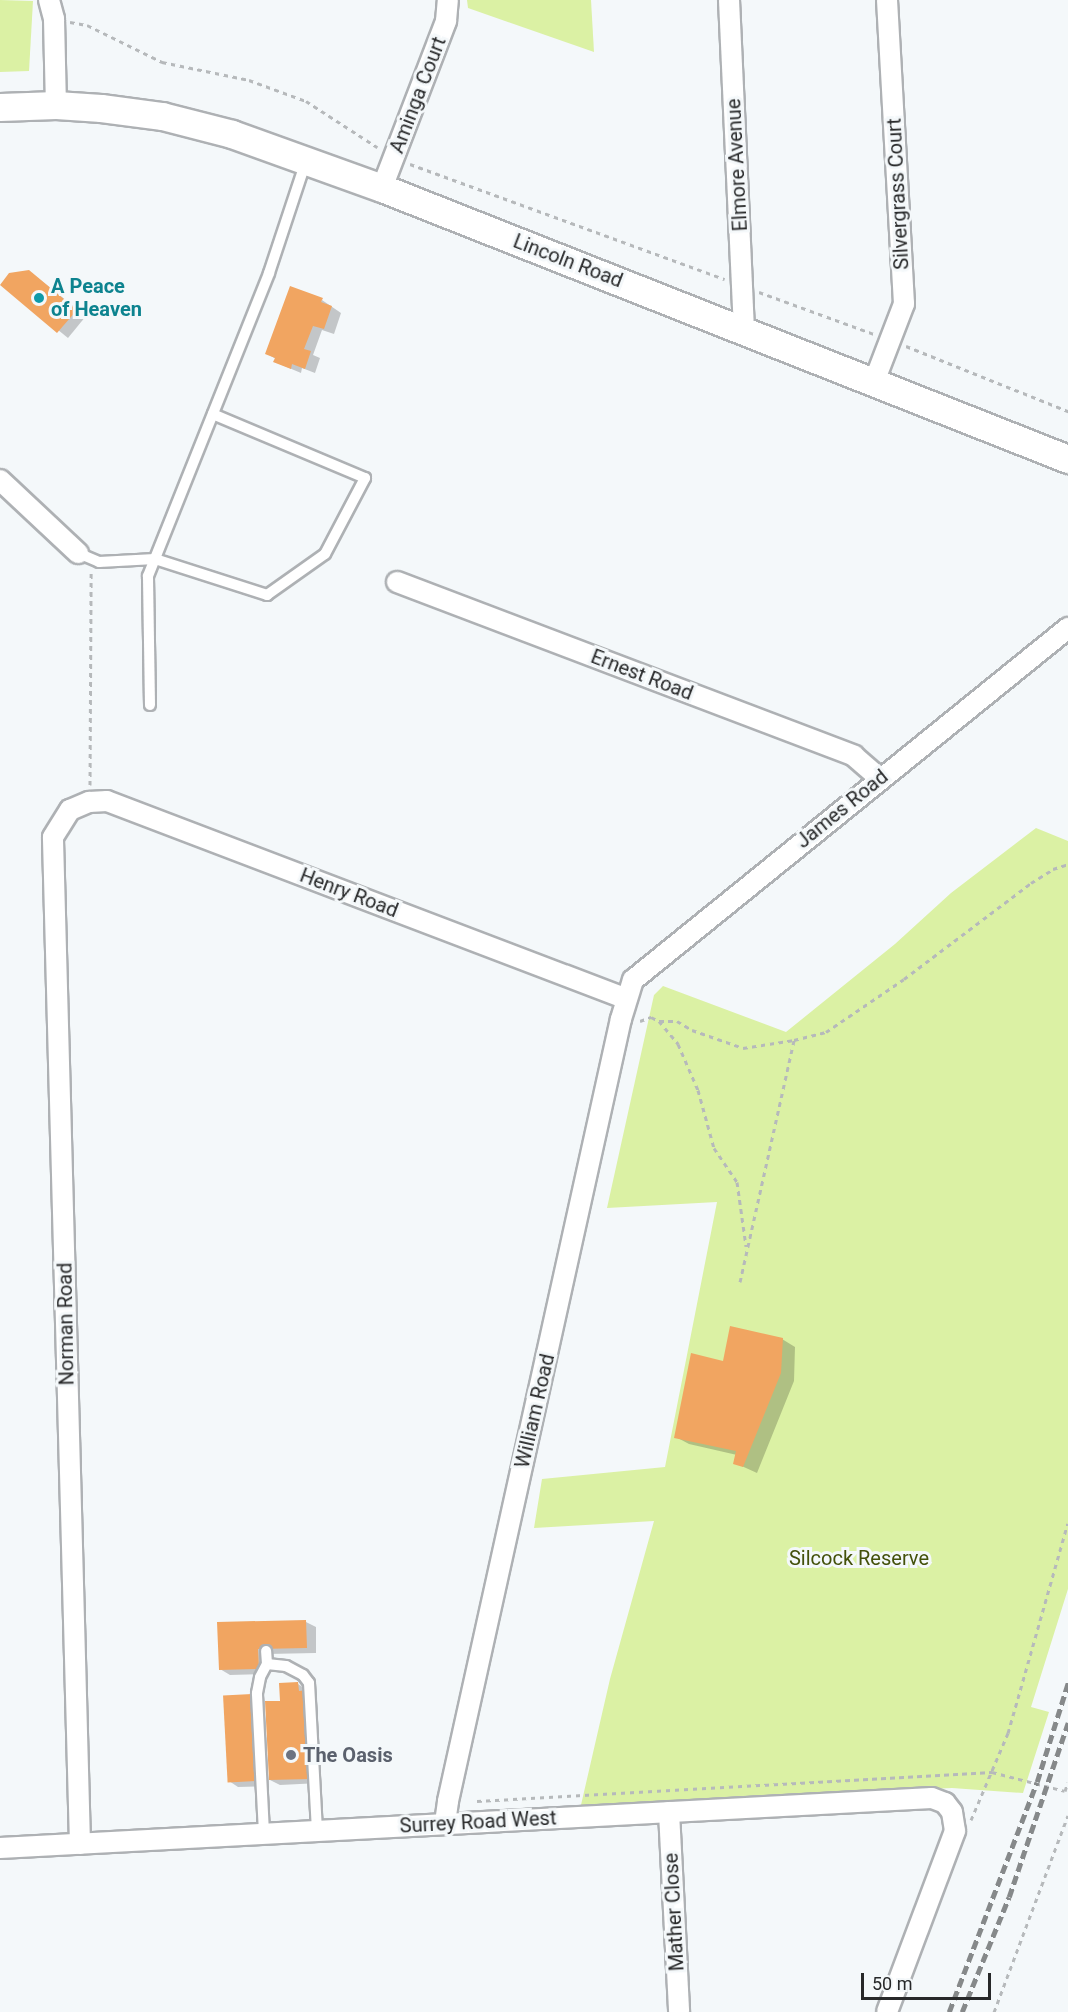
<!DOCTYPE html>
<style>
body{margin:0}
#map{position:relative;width:1068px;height:2012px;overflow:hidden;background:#f4f8fa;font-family:Roboto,sans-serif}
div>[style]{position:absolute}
.green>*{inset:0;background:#dbf1a4}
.shadow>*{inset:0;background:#0003}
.building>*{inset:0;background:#f1a561;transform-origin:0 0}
.path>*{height:3px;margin-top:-1.5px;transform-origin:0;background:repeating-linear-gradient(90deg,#b6b9bb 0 4.5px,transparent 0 9px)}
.roads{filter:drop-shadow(2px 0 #aeb1b4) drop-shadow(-2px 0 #aeb1b4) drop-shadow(0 2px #aeb1b4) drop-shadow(0 -2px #aeb1b4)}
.lane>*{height:10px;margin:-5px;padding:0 5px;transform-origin:5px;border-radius:5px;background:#fff}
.street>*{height:20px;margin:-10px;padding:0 10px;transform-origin:10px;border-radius:10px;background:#fff}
.secondary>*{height:27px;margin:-13.5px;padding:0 13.5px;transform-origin:13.5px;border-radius:13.5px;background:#fff}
.rail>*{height:4.5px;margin-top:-2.25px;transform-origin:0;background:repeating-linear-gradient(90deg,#86898a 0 9px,transparent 0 13.5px)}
.dots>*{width:16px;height:16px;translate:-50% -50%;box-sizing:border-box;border:3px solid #f4f8fa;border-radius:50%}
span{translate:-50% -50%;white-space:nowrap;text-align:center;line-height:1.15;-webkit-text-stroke:6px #f4f8fa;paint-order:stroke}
.street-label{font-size:20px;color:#272829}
.culture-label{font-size:20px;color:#0d838f;font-weight:700}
.left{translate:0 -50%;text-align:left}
.park-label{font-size:20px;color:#43510b}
.worship-label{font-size:20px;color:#5b616d;font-weight:700}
.scale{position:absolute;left:861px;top:1973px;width:130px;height:27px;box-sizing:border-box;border:3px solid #272829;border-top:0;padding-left:8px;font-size:18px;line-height:21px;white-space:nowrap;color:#272829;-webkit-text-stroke:4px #f4f8fa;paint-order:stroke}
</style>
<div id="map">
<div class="green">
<i style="clip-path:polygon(0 0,33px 1px,29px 71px,0 72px)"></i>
<i style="clip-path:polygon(467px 0,591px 0,594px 52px,468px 8px)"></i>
<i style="clip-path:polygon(1036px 828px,1068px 841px,1068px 1589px,1031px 1707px,1049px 1712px,1023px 1793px,952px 1788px,581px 1805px,610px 1679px,654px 1521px,534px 1528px,542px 1479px,665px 1467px,717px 1202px,607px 1208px,654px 995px,663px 986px,786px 1032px,895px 944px,951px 893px)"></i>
</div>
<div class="shadow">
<i style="clip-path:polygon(29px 271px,86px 316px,68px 338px,1px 284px)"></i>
<i style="clip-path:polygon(322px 300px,341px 313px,334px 334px,322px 330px,313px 355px,320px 358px,315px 373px,302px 368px,301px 373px,275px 362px,276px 359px,266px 353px)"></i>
<i style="clip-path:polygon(782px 1339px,795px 1347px,794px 1381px,757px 1473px,735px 1463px,737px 1455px,689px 1444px,676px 1437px,724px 1363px)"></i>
<i style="clip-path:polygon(306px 1622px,316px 1627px,316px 1653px,267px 1654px,268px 1674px,230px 1675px,220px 1669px)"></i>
<i style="clip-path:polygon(298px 1684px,317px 1697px,320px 1783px,280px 1785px,270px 1780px,281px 1702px)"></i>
<i style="clip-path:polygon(225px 1697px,267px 1786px,238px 1787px,229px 1781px)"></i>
</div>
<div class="building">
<i style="clip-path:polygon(29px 270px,77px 310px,57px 333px,0 285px,9px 273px)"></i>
<i style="clip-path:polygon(290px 286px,323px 298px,321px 302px,332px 306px,324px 329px,313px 326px,304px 349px,311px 351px,305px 369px,292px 364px,291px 369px,273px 362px,275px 358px,265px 354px)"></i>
<i style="clip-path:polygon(730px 1326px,783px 1338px,781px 1373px,743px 1467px,733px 1464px,736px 1451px,674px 1438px,691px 1353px,723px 1361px)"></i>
<i style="clip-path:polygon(306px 1620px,307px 1648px,258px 1649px,259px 1669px,219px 1670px,217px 1622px)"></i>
<i style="clip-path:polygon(298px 1682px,299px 1691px,308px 1690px,311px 1779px,269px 1780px,265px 1701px,280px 1701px,279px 1683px)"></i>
<i style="left:252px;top:1694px;width:87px;height:29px;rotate:87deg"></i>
</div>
<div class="path">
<i style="left:70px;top:22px;width:17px;rotate:10deg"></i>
<i style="left:87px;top:25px;width:84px;rotate:26.3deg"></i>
<i style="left:162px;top:62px;width:89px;rotate:11.7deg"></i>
<i style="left:249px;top:80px;width:61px;rotate:20.2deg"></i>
<i style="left:306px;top:101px;width:85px;rotate:32.9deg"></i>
<i style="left:410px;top:164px;width:335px;rotate:20.1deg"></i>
<i style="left:759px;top:292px;width:122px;rotate:20.1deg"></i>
<i style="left:906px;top:346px;width:175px;rotate:21.9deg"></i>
<i style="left:90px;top:785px;width:212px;rotate:-89.7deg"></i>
<i style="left:640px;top:1021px;width:12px;rotate:-20deg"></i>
<i style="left:651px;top:1017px;width:9px;rotate:27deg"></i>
<i style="left:659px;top:1021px;width:30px;rotate:50deg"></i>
<i style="left:678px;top:1044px;width:50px;rotate:66.5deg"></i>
<i style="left:698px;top:1090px;width:60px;rotate:74.6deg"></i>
<i style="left:714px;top:1148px;width:41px;rotate:55.9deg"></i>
<i style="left:737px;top:1182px;width:65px;rotate:82deg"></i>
<i style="left:659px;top:1021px;width:18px"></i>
<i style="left:677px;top:1021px;width:17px;rotate:31deg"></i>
<i style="left:692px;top:1030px;width:54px;rotate:19.4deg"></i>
<i style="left:743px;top:1048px;width:52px;rotate:-8.9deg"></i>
<i style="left:740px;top:1282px;width:248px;rotate:-77.4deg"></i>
<i style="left:794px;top:1040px;width:33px;rotate:-14deg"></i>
<i style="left:826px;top:1032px;width:94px;rotate:-34.2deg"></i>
<i style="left:904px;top:979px;width:159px;rotate:-37.1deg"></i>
<i style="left:1031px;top:883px;width:26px;rotate:-32deg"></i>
<i style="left:1053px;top:869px;width:16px;rotate:-18deg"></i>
<i style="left:477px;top:1801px;width:516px;rotate:-3.22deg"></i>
<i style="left:992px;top:1772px;width:75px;rotate:14.6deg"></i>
<i style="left:1065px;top:1791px;width:9px;rotate:-72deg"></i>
<i style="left:971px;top:1820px;width:95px;rotate:-67deg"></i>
<i style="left:1008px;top:1733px;width:218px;rotate:-74.1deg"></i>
<i style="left:994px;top:2012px;width:210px;rotate:-69.4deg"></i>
</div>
<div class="roads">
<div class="lane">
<i style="left:78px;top:553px;width:23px;rotate:23deg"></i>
<i style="left:99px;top:562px;width:56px;rotate:-3.1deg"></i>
<i style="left:155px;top:559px;width:118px;rotate:17.8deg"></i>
<i style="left:267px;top:595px;width:71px;rotate:-35.3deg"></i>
<i style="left:325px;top:554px;width:86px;rotate:-62.2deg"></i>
<i style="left:365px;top:478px;width:165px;rotate:-157.2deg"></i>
<i style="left:150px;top:705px;width:129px;rotate:-90.9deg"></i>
<i style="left:148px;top:576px;width:326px;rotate:-68.2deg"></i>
<i style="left:269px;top:273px;width:118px;rotate:-71.7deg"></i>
<i style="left:267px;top:1664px;width:19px;rotate:6deg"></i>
<i style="left:286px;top:1666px;width:19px;rotate:28deg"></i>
<i style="left:303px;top:1675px;width:10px;rotate:53deg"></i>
<i style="left:309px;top:1683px;width:147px;rotate:86.9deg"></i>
<i style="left:264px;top:1833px;width:140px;rotate:-92.9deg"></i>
<i style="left:257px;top:1693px;width:16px;rotate:-79deg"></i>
<i style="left:260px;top:1677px;width:15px;rotate:-62deg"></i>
<i style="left:267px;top:1664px;width:13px;rotate:-94deg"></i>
</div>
<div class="street">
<i style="left:49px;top:0;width:20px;rotate:75deg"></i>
<i style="left:54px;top:19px;width:86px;rotate:88.7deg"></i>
<i style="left:729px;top:0;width:330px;rotate:87.4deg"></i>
<i style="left:382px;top:188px;width:179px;rotate:-69deg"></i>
<i style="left:446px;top:21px;width:21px;rotate:-85deg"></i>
<i style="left:874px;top:382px;width:84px;rotate:-69deg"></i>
<i style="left:904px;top:304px;width:304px;rotate:-93.2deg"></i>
<i style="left:0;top:480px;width:107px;rotate:43.1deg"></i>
<i style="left:397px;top:582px;width:489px;rotate:20.8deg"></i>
<i style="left:854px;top:756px;width:35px;rotate:41deg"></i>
<i style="left:669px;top:1812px;width:200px;rotate:87.1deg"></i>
<i style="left:445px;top:1823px;width:22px;rotate:-82deg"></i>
<i style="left:448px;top:1801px;width:801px;rotate:-77.53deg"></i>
<i style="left:621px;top:1019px;width:41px;rotate:-72.9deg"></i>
<i style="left:633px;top:980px;width:560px;rotate:-38.98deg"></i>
<i style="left:80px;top:1844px;width:1007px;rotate:-91.54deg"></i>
<i style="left:53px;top:837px;width:32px;rotate:-58deg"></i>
<i style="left:70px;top:810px;width:21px;rotate:-23deg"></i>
<i style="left:89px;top:802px;width:18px;rotate:-3deg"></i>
<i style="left:107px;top:801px;width:556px;rotate:20.85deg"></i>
<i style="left:0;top:1848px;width:933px;rotate:-3.07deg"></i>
<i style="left:932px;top:1798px;width:14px;rotate:21deg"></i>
<i style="left:945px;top:1803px;width:11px;rotate:52deg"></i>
<i style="left:952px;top:1812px;width:19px;rotate:81deg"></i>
<i style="left:955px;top:1831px;width:193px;rotate:110.6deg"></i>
</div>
<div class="secondary">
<i style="left:0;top:107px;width:56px;rotate:-2deg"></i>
<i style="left:56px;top:105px;width:45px;rotate:3.8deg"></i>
<i style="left:101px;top:108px;width:62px;rotate:7.5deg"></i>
<i style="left:162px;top:116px;width:72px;rotate:14.4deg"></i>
<i style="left:232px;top:134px;width:159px;rotate:19.8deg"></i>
<i style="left:382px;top:188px;width:738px;rotate:21.56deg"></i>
</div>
</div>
<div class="rail">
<i style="left:949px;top:2012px;width:246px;rotate:-69.1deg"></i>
<i style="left:1037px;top:1782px;width:104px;rotate:-72.6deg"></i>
<i style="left:962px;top:2012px;width:124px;rotate:-67.8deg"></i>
<i style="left:1009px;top:1897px;width:184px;rotate:-71.3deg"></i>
</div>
<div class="dots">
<i style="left:39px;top:298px;background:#0f9aa8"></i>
<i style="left:291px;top:1755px;background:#6b7280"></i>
</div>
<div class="street-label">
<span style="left:418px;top:95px;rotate:-69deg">Aminga Court</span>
<span style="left:737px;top:165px;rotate:-93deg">Elmore Avenue</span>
<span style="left:898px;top:194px;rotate:-93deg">Silvergrass Court</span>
<span style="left:568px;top:261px;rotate:21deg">Lincoln Road</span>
<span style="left:642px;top:675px;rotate:21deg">Ernest Road</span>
<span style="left:842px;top:809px;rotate:-39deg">James Road</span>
<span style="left:349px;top:893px;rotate:21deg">Henry Road</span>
<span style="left:66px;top:1324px;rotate:-91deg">Norman Road</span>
<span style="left:535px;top:1411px;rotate:-77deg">William Road</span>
<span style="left:478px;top:1822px;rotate:-3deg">Surrey Road West</span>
<span style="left:674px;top:1912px;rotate:-93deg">Mather Close</span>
</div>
<div class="culture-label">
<span class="left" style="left:51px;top:298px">A Peace<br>of Heaven</span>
</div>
<div class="park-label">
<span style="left:859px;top:1558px">Silcock Reserve</span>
</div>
<div class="worship-label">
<span class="left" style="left:303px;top:1755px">The Oasis</span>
</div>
<div class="scale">50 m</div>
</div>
